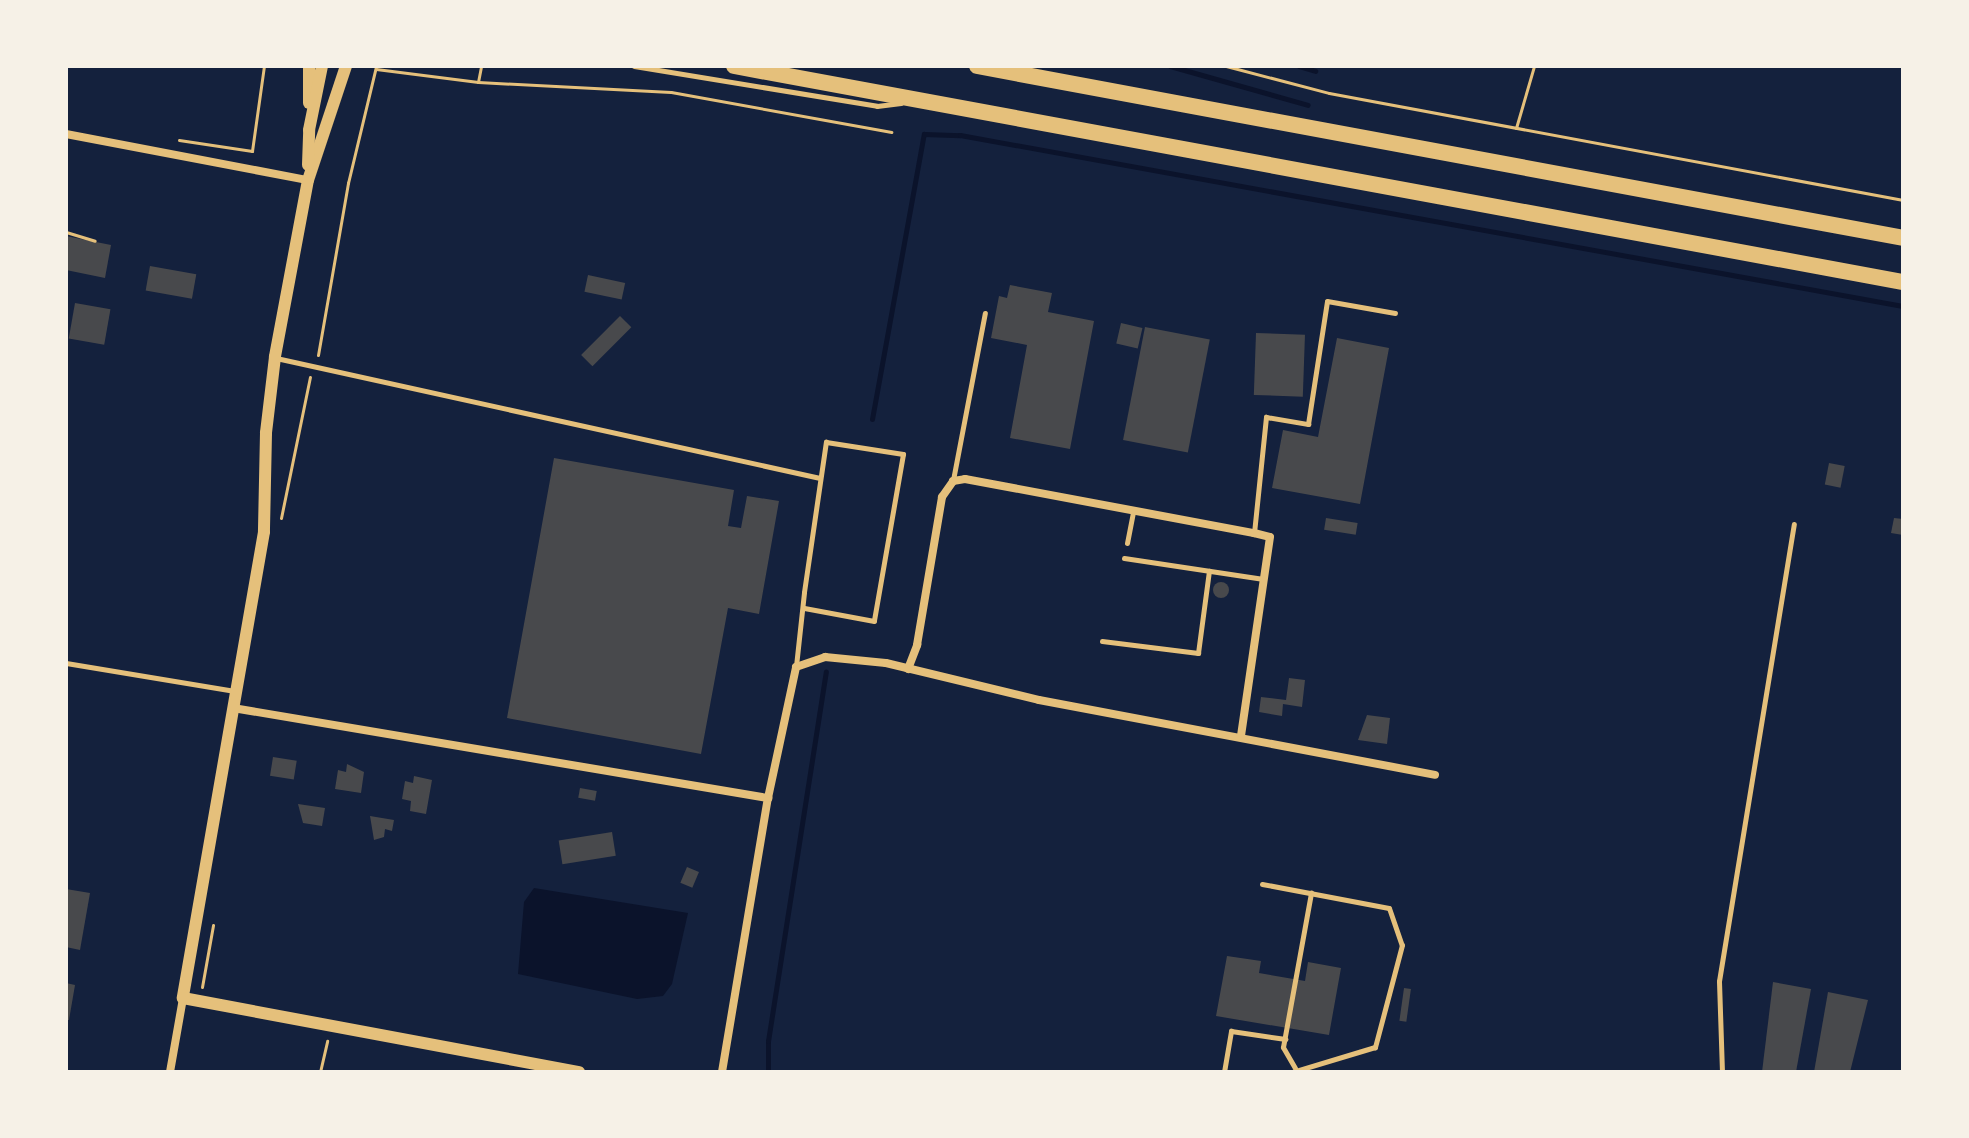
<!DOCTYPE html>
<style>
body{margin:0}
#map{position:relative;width:1969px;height:1138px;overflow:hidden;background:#14213d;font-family:"Space Grotesk",sans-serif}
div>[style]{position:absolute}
.water>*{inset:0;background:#0b132b}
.stream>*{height:5px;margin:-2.5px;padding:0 2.5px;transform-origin:2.5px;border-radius:2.5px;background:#0b132b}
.building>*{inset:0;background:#48494c;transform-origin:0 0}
.round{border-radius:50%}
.path>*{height:3px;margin:-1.5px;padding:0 1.5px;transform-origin:1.5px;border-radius:1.5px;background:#e5c07b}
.service>*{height:5px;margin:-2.5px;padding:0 2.5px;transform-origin:2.5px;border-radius:2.5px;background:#e5c07b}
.minor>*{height:8px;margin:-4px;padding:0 4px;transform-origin:4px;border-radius:4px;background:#e5c07b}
.tertiary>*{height:12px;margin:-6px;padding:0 6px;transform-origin:6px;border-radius:6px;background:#e5c07b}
.trunk>*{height:16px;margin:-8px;padding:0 8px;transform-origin:8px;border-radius:8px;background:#e5c07b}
span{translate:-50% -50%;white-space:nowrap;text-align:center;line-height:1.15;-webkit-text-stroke:7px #f6f1e7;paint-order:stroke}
.frame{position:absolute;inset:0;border:68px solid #f6f1e7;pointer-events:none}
</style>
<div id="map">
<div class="water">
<i style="clip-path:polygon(534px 888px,688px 913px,672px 984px,663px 996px,637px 999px,518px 974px,524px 902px)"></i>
</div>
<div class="stream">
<i style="left:1170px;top:66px;width:143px;rotate:15.8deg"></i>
<i style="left:1299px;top:66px;width:17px;rotate:17deg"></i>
<i style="left:872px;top:419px;width:290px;rotate:-79.7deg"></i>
<i style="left:924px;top:134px;width:36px;rotate:2deg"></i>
<i style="left:960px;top:135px;width:958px;rotate:10.28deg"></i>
<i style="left:768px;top:1072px;width:31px;rotate:-90deg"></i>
<i style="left:768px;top:1041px;width:374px;rotate:-81.1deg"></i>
</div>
<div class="building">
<i style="clip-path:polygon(66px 236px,111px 245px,105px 278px,66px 270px)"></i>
<i style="left:150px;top:266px;width:47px;height:25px;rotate:10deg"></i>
<i style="left:588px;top:275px;width:38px;height:17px;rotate:12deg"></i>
<i style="clip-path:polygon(1010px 285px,1052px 293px,1048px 312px,1094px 321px,1070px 449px,1010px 438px,1027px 345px,991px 338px,999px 296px,1007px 298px)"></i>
<i style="left:75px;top:303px;width:36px;height:36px;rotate:10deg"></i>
<i style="left:620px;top:316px;width:16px;height:55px;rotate:45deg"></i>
<i style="left:1121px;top:323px;width:22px;height:21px;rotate:13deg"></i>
<i style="left:1145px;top:327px;width:66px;height:115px;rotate:11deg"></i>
<i style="left:1256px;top:333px;width:49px;height:62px;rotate:2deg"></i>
<i style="clip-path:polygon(1337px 338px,1389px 348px,1360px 504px,1272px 488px,1283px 430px,1318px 437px)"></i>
<i style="clip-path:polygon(554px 458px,734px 490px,728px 526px,741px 528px,747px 496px,779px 501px,759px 614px,728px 608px,701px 754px,507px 718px)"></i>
<i style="left:1829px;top:463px;width:16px;height:22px;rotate:11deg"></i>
<i style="left:1326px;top:518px;width:32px;height:12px;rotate:9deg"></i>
<i style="clip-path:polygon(1894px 518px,1903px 519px,1903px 535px,1891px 533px)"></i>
<i class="round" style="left:1213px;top:582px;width:16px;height:16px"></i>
<i style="clip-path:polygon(1289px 678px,1305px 680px,1302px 707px,1283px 704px,1282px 716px,1259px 712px,1261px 697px,1286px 700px)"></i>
<i style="clip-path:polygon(1367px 715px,1390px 718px,1387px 744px,1358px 740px)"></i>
<i style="left:273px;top:757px;width:24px;height:19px;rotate:9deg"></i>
<i style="clip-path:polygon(347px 764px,364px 772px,361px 793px,335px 789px,338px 770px,346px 772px)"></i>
<i style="clip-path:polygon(414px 776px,432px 780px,426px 814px,410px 811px,411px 801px,402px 799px,405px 781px,413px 783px)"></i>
<i style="left:580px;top:788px;width:17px;height:10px;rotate:10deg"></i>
<i style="clip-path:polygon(298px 804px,325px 808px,322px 826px,303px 823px)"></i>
<i style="clip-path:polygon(370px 816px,394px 820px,392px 831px,385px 829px,384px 837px,374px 840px)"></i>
<i style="left:612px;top:832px;width:24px;height:54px;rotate:81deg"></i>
<i style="left:687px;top:867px;width:13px;height:17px;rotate:23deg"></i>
<i style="clip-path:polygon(66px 889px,90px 893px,80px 950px,66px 947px)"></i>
<i style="clip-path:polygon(1227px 956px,1261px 961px,1259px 973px,1305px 981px,1308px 962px,1341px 968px,1329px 1035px,1216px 1016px)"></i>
<i style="clip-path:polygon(1773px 982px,1811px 989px,1796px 1072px,1762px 1072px)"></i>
<i style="clip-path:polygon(66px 983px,75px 985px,69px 1020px,66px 1020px)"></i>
<i style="left:1404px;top:988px;width:7px;height:33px;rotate:8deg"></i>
<i style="clip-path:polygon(1828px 992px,1868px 1000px,1850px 1072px,1814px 1072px)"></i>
</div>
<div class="path">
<i style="left:1226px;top:66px;width:106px;rotate:14.7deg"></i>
<i style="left:1329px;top:93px;width:584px;rotate:10.56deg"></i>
<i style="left:376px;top:69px;width:103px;rotate:7.3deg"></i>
<i style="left:478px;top:82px;width:193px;rotate:3deg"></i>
<i style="left:671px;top:92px;width:224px;rotate:10.3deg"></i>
<i style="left:478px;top:82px;width:16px;rotate:-79deg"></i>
<i style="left:1516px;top:128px;width:65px;rotate:-73.8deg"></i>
<i style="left:179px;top:140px;width:74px;rotate:8.6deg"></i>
<i style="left:252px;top:151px;width:86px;rotate:-82deg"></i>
<i style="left:66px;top:232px;width:30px;rotate:17deg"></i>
<i style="left:318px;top:355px;width:175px;rotate:-80.1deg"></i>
<i style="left:348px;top:183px;width:120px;rotate:-76.5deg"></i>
<i style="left:281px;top:518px;width:144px;rotate:-78.4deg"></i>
<i style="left:202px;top:987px;width:63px;rotate:-79.9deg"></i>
<i style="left:320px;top:1072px;width:32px;rotate:-77deg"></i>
</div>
<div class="service">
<i style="left:634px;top:66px;width:246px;rotate:9.3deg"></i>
<i style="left:877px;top:106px;width:24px;rotate:-7deg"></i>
<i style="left:276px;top:358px;width:557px;rotate:12.44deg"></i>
<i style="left:953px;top:480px;width:170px;rotate:-79.2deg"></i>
<i style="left:1254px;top:533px;width:117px;rotate:-84.1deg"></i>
<i style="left:1266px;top:417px;width:43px;rotate:9.5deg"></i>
<i style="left:1308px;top:424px;width:124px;rotate:-81.2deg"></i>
<i style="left:1327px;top:301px;width:69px;rotate:10deg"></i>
<i style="left:1127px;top:543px;width:33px;rotate:-79deg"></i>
<i style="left:1124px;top:558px;width:141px;rotate:8.6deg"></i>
<i style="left:1102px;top:641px;width:97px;rotate:7.1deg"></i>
<i style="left:1198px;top:653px;width:83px;rotate:-82.4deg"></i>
<i style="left:66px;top:663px;width:171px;rotate:9.4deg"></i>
<i style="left:796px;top:666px;width:74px;rotate:-83.8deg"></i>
<i style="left:804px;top:592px;width:152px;rotate:-81.7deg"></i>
<i style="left:826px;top:442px;width:78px;rotate:8.9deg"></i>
<i style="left:903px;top:454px;width:169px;rotate:99.9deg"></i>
<i style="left:874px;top:621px;width:71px;rotate:-169.5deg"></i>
<i style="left:1262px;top:884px;width:129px;rotate:10.7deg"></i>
<i style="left:1389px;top:908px;width:39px;rotate:71deg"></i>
<i style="left:1402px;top:945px;width:106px;rotate:104.8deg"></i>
<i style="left:1375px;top:1047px;width:87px;rotate:163.2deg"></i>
<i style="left:1295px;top:1068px;width:24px;rotate:-120deg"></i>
<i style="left:1283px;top:1047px;width:157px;rotate:-79.7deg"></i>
<i style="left:1224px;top:1072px;width:42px;rotate:-80.3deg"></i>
<i style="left:1231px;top:1031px;width:55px;rotate:8.4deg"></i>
<i style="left:1722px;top:1072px;width:91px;rotate:-91.9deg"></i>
<i style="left:1719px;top:981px;width:463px;rotate:-80.7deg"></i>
</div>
<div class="minor">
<i style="left:66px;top:134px;width:246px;rotate:10.8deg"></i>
<i style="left:908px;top:669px;width:26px;rotate:-69deg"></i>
<i style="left:917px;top:645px;width:150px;rotate:-80.4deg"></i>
<i style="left:942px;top:497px;width:19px;rotate:-55deg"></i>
<i style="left:953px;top:481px;width:12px;rotate:-9deg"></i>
<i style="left:965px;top:479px;width:294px;rotate:10.6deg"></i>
<i style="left:1254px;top:533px;width:16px;rotate:14deg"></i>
<i style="left:1270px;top:537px;width:200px;rotate:98.3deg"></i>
<i style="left:233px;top:708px;width:543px;rotate:9.55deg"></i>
<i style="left:170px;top:1072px;width:75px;rotate:-80deg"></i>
<i style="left:722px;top:1072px;width:278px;rotate:-80.5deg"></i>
<i style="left:768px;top:798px;width:134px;rotate:-77.9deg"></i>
<i style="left:796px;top:667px;width:31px;rotate:-19deg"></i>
<i style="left:825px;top:657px;width:61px;rotate:5.6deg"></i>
<i style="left:886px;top:663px;width:157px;rotate:13.6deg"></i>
<i style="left:1039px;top:700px;width:403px;rotate:10.7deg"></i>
</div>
<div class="tertiary">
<i style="left:346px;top:66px;width:120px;rotate:108.4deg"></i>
<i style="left:308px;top:180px;width:180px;rotate:100.6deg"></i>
<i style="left:275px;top:357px;width:77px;rotate:96.8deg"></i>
<i style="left:266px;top:433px;width:99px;rotate:91.2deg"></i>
<i style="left:264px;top:532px;width:473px;rotate:99.9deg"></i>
<i style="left:183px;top:998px;width:403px;rotate:10.6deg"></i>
<i style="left:309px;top:103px;width:37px;rotate:-90deg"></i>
<i style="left:308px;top:165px;width:35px;rotate:-88deg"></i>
<i style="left:309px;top:130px;width:65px;rotate:-78.5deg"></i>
</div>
<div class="trunk">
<i style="left:734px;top:66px;width:1189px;rotate:10.47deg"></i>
<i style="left:977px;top:66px;width:942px;rotate:10.52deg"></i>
</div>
<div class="frame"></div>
</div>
